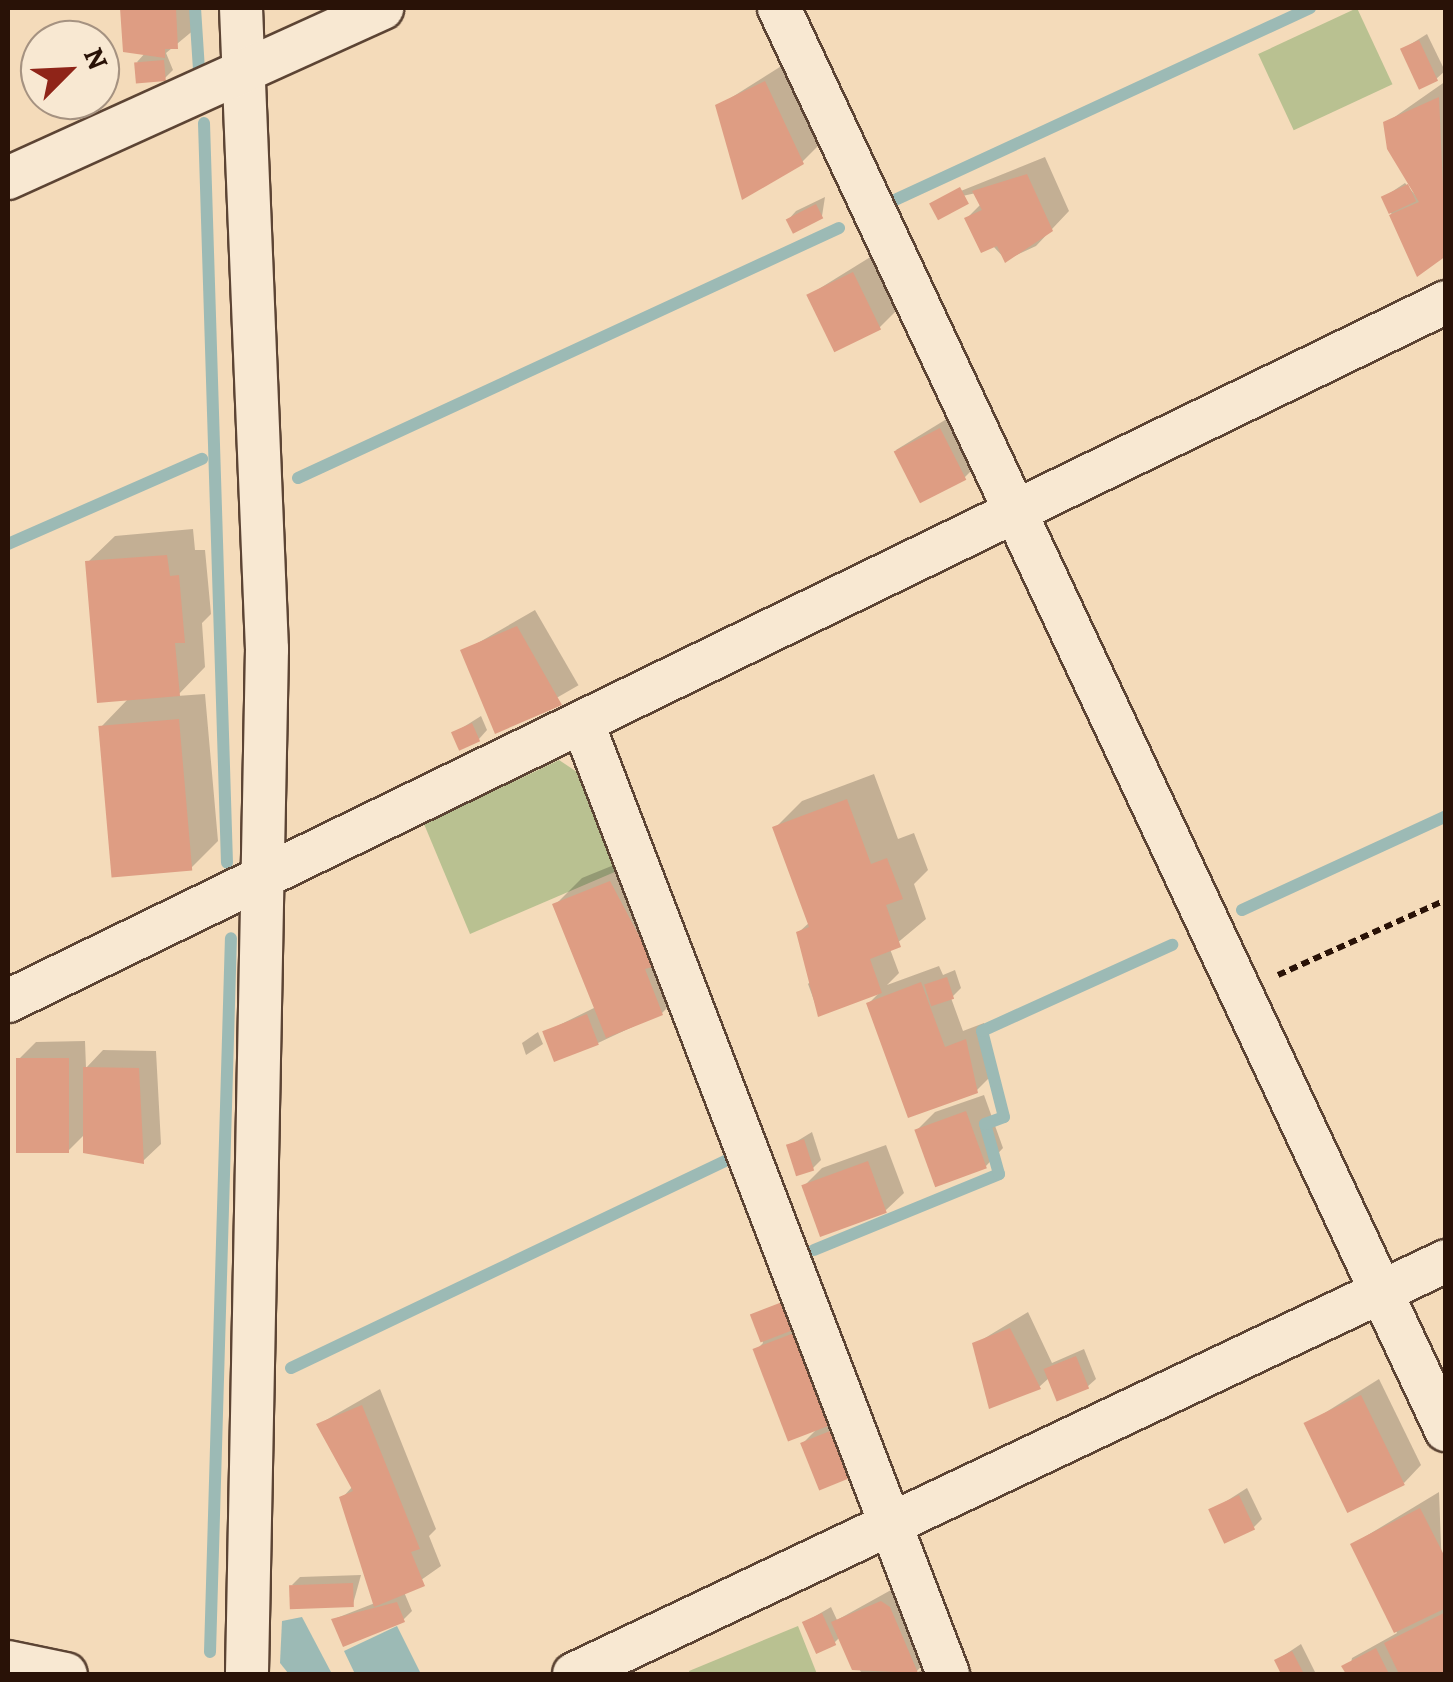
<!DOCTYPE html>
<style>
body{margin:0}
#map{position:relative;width:1453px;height:1682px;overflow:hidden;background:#f4dbba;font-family:Alegreya,serif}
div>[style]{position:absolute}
.green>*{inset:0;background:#b9c191;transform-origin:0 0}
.water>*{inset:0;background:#9cbab5}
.shadow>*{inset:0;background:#0003;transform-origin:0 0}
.stream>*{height:12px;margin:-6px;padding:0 6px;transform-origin:6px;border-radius:6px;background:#9cbab5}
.building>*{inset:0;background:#de9d83;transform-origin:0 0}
.path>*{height:6px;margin-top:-3px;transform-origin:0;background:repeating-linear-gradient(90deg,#291207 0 8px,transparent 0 13px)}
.roads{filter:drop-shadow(2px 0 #5c4434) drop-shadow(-2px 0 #5c4434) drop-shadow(0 2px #5c4434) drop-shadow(0 -2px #5c4434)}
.minor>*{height:42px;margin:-21px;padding:0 21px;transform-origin:21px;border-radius:21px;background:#f8e8d2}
span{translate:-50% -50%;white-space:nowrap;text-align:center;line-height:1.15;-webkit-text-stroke:8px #f8e8d2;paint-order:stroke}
.frame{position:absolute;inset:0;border:10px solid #291207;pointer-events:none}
.north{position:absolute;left:20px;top:20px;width:100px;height:100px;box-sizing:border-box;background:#f8e8d2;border:2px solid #a59281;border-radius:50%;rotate:66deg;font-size:28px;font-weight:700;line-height:40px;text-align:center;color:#291207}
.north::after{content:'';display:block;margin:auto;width:35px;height:45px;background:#8f2418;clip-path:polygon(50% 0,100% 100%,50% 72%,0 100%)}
</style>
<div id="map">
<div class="green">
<i style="left:1357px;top:8px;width:84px;height:109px;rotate:65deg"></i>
<i style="clip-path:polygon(559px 760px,583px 776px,624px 868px,470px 934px,424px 824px)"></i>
<i style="clip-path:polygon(798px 1626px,817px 1674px,690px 1674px,689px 1671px)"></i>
</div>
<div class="water">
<i style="clip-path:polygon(302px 1617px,332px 1674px,288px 1673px,280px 1663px,282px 1621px)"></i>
<i style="clip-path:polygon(397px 1626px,421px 1674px,355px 1674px,344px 1651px)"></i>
</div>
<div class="shadow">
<i style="clip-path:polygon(123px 8px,194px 8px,195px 29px,166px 53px,173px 70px,165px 78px,137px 62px,146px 52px,126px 49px)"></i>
<i style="clip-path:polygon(1427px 34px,1445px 71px,1436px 79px,1403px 49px)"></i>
<i style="clip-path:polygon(783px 65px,820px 144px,802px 162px,718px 106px)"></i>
<i style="clip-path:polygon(1446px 81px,1446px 251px,1418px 274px,1384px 197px,1405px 183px,1417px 197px,1386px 123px)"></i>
<i style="clip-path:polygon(1045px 157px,1069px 211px,1036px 246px,1006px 260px,967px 218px,981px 204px,976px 193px,931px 203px)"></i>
<i style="clip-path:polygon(825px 197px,822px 216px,788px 220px,796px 211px)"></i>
<i style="clip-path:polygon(872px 256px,897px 310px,879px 328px,809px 295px)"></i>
<i style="clip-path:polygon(958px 412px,982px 460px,964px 478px,896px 450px)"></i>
<i style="clip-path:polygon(193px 529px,195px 550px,205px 550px,211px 614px,202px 623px,205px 667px,177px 696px,205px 694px,218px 841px,191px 868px,131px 873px,101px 727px,129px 698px,88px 562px,115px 536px)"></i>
<i style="left:535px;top:610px;width:87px;height:83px;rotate:60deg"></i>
<i style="clip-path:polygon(481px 716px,487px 730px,479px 739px,454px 733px)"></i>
<i style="clip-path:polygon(874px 774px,898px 839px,914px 833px,928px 870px,914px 884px,926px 919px,890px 949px,899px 973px,887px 985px,939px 966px,943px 975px,955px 970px,961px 988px,951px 998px,963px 1031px,984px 1023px,994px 1073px,976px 1091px,869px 1003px,881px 991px,819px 1014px,808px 984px,816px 976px,799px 932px,810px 922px,775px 828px,802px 801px)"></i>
<i style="clip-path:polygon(636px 856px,689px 986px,662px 1013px,598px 1043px,545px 1032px,596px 1007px,555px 905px,582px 878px)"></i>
<i style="clip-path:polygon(538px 1032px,543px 1044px,526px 1055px,522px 1043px)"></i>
<i style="clip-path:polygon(85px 1041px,86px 1068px,103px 1050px,156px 1051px,161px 1144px,143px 1161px,86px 1133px,68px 1151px,19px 1059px,36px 1042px)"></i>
<i style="clip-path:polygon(984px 1095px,1003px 1148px,986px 1166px,917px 1130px,935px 1112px)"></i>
<i style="clip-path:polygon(812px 1132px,821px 1160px,813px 1168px,789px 1146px)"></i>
<i style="clip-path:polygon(886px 1145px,904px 1193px,886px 1210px,804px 1186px,822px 1168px)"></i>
<i style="clip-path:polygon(789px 1302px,875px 1454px,803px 1443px,820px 1426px,756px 1350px,763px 1343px,753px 1316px)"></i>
<i style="clip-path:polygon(1028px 1312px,1052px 1363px,1084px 1349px,1096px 1379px,1087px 1387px,1049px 1378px,1039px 1387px,975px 1344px)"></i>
<i style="clip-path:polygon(1379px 1379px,1421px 1465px,1404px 1483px,1307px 1424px)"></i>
<i style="clip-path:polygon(380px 1389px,436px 1529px,429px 1536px,441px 1566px,404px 1592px,412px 1611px,404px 1619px,334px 1619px,375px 1603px,342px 1498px,353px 1486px,319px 1424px)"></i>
<i style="clip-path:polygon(1247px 1488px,1262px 1519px,1254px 1527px,1211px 1511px)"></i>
<i style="clip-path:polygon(1439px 1492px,1446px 1674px,1349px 1674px,1352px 1658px,1397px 1633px,1353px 1544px)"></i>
<i style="clip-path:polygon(361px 1575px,353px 1604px,292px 1585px,300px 1577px)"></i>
<i style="clip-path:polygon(900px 1585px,934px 1653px,915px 1673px,934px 1666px,937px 1674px,862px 1674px,841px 1636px,834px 1643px,805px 1622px,831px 1607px,837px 1620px)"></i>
<i style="clip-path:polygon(1301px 1644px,1316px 1674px,1284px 1674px,1277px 1660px)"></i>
</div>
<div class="stream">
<i style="left:195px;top:8px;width:62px;rotate:86.3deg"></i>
<i style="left:204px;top:123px;width:740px;rotate:88.22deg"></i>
<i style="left:897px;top:199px;width:455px;rotate:-24.8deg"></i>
<i style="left:298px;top:478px;width:596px;rotate:-24.8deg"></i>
<i style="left:8px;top:544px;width:212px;rotate:-23.7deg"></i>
<i style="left:1242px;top:910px;width:225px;rotate:-24.7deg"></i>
<i style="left:814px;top:1250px;width:200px;rotate:-22.3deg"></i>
<i style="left:999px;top:1174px;width:52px;rotate:-105.6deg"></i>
<i style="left:985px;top:1124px;width:20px;rotate:-20deg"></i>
<i style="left:1004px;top:1117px;width:89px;rotate:-104.3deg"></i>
<i style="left:982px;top:1031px;width:209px;rotate:-24.4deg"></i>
<i style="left:291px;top:1368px;width:490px;rotate:-25.5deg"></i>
<i style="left:210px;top:1652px;width:714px;rotate:-88.32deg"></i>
</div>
<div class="building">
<i style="clip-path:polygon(120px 8px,176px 8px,178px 49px,165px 49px,165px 58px,123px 52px)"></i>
<i style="left:1419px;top:40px;width:45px;height:21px;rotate:65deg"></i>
<i style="left:164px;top:60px;width:21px;height:30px;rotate:85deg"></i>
<i style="clip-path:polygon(765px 81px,804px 164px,742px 200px,715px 105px)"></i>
<i style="clip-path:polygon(1439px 97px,1446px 256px,1417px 277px,1389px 215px,1419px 202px,1387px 149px,1383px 122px)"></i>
<i style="clip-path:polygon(1027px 174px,1053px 231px,1005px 263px,997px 246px,981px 253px,964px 218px,982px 210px,972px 191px)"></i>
<i style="left:1408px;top:184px;width:19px;height:30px;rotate:65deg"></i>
<i style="left:960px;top:187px;width:19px;height:35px;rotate:62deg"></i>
<i style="left:816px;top:204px;width:16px;height:34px;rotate:63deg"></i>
<i style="left:853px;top:272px;width:64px;height:52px;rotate:64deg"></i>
<i style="left:940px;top:428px;width:58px;height:52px;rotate:63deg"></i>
<i style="clip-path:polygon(167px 555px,170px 576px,179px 575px,185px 643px,175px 643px,180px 696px,97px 703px,85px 561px)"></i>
<i style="clip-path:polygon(517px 626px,562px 705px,495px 734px,460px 650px)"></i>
<i style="left:179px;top:719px;width:152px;height:81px;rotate:85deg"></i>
<i style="left:472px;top:723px;width:20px;height:23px;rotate:66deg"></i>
<i style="clip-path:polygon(847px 799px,871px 864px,887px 858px,903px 899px,886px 905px,901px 947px,870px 959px,882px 993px,818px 1017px,796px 932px,809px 927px,772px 827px)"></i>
<i style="clip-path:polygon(610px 881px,655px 966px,645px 969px,663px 1015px,606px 1038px,552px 904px)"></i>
<i style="left:947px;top:977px;width:23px;height:24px;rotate:72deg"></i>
<i style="clip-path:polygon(921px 982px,945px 1047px,966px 1039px,978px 1093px,908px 1118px,866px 1003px)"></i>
<i style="left:587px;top:1014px;width:33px;height:48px;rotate:69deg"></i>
<i style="left:16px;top:1058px;width:53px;height:95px"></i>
<i style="clip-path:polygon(83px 1067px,139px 1068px,144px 1164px,83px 1153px)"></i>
<i style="left:966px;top:1111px;width:61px;height:55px;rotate:70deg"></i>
<i style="left:804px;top:1139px;width:33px;height:19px;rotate:72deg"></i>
<i style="left:868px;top:1161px;width:55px;height:71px;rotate:70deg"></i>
<i style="left:790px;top:1299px;width:30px;height:43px;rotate:69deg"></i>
<i style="clip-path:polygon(1010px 1328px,1041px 1389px,989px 1409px,972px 1343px)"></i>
<i style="left:802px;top:1330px;width:99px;height:53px;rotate:69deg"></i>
<i style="left:1076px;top:1356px;width:35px;height:35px;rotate:68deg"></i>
<i style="left:1361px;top:1395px;width:100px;height:64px;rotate:64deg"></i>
<i style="clip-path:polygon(362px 1405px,420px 1549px,411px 1552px,425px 1586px,374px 1607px,339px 1497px,353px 1491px,316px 1424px)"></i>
<i style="left:840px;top:1427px;width:51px;height:43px;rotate:68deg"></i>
<i style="left:1239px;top:1495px;width:38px;height:34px;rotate:65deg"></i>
<i style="clip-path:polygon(1420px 1508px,1446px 1559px,1446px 1608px,1394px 1633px,1350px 1544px)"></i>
<i style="left:353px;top:1583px;width:24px;height:64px;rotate:88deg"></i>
<i style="clip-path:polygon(881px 1601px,890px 1607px,918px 1673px,852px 1670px,831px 1622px)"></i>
<i style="clip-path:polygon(397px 1602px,405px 1622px,343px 1647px,331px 1619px)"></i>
<i style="clip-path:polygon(1446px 1612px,1446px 1674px,1399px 1674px,1384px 1643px)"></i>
<i style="left:822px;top:1613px;width:35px;height:22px;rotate:66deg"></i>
<i style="clip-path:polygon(1376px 1648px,1389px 1674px,1346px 1674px,1341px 1666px)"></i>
<i style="clip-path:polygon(1292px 1651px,1304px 1674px,1281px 1674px,1274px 1660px)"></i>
</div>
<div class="path">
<i style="left:1278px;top:975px;width:184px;rotate:-24.1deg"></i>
</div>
<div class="roads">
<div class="minor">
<i style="left:241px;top:8px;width:642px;rotate:87.68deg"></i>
<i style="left:267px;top:649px;width:1025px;rotate:91.12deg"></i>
<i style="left:779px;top:8px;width:1571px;rotate:64.87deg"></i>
<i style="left:8px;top:178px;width:411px;rotate:-24.4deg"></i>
<i style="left:583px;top:724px;width:1018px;rotate:68.98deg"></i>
<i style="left:8px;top:1001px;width:1599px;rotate:-25.92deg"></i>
<i style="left:8px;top:1662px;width:59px;rotate:11.7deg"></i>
<i style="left:574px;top:1674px;width:965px;rotate:-25.34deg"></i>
</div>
</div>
<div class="frame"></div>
<div class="north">N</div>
</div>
